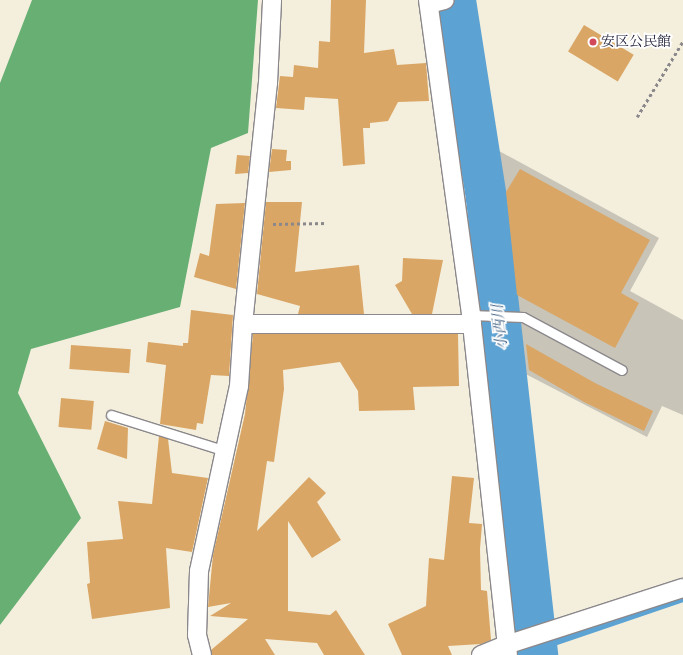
<!DOCTYPE html>
<meta charset="utf-8">
<style>
body{margin:0}
#map{position:relative;width:683px;height:655px;overflow:hidden;background:#f4efdd;font-family:Alegreya,"Noto Serif JP",serif}
div>[style]{position:absolute}
.industrial>*{inset:0;background:#c8c4b8}
.forest>*{inset:0;background:#68af74}
.stream>*{height:7px;margin:-3.5px;padding:0 3.5px;transform-origin:3.5px;border-radius:3.5px;background:#5ca2d2}
.river>*{height:41px;margin:-20.5px;padding:0 20.5px;transform-origin:20.5px;border-radius:20.5px;background:#5ca2d2}
.building>*{inset:0;background:#daa665;transform-origin:0 0}
.path>*{height:2.5px;margin-top:-1.25px;transform-origin:0;background:repeating-linear-gradient(90deg,#8b888c 0 3px,transparent 0 6px)}
.roads{filter:drop-shadow(1px 0 #8b888c) drop-shadow(-1px 0 #8b888c) drop-shadow(0 1px #8b888c) drop-shadow(0 -1px #8b888c)}
.lane>*{height:9px;margin:-4.5px;padding:0 4.5px;transform-origin:4.5px;border-radius:4.5px;background:#fff}
.street>*{height:18px;margin:-9px;padding:0 9px;transform-origin:9px;border-radius:9px;background:#fff}
.dots>*{width:11px;height:11px;translate:-50% -50%;box-sizing:border-box;border:2px solid #fff;border-radius:50%}
span{translate:-50% -50%;white-space:nowrap;text-align:center;line-height:1.15;-webkit-text-stroke:3.5px #fff;paint-order:stroke}
.poi-label{font-size:14px;color:#22223b}
.left{translate:0 -50%;text-align:left}
.water-label{font-size:15px;color:#3c5c7f;font-style:italic}
</style>
<div id="map">
<div class="industrial">
<i style="clip-path:polygon(490px 146px,659px 238px,630px 291px,683px 320px,683px 415px,662px 406px,647px 437px,514px 368px)"></i>
</div>
<div class="forest">
<i style="clip-path:polygon(32px 0,258px 0,248px 133px,211px 148px,180px 307px,31px 349px,18px 393px,81px 518px,0 625px,0 83px)"></i>
</div>
<div class="stream">
<i style="left:536px;top:648px;width:155px;rotate:-18.8deg"></i>
<i style="left:524px;top:655px;width:14px;rotate:-21deg"></i>
</div>
<div class="river">
<i style="left:455px;top:0;width:200px;rotate:81.1deg"></i>
<i style="left:486px;top:198px;width:460px;rotate:83.6deg"></i>
</div>
<div class="building">
<i style="clip-path:polygon(331px 0,366px 0,364px 53px,394px 49px,397px 65px,426px 63px,429px 101px,398px 102px,388px 121px,370px 123px,370px 128px,363px 128px,365px 164px,343px 166px,338px 99px,305px 97px,304px 110px,276px 108px,280px 76px,293px 77px,294px 65px,318px 68px,319px 41px,330px 42px)"></i>
<i style="left:584px;top:25px;width:58px;height:31px;rotate:31deg"></i>
<i style="clip-path:polygon(272px 149px,287px 150px,286px 161px,291px 161px,291px 170px,269px 172px)"></i>
<i style="clip-path:polygon(237px 155px,250px 156px,248px 173px,235px 174px)"></i>
<i style="clip-path:polygon(520px 169px,650px 240px,621px 293px,639px 303px,615px 348px,517px 295px,506px 192px)"></i>
<i style="clip-path:polygon(266px 202px,302px 202px,295px 272px,359px 265px,364px 314px,298px 314px,300px 306px,257px 294px)"></i>
<i style="clip-path:polygon(245px 203px,236px 289px,194px 277px,200px 253px,209px 256px,216px 204px)"></i>
<i style="clip-path:polygon(403px 258px,443px 260px,432px 314px,412px 314px,395px 285px,402px 281px)"></i>
<i style="clip-path:polygon(191px 310px,233px 315px,229px 376px,211px 375px,203px 424px,197px 423px,196px 430px,160px 424px,166px 365px,146px 362px,148px 342px,183px 346px,183px 343px,188px 343px)"></i>
<i style="clip-path:polygon(253px 334px,458px 334px,459px 386px,413px 387px,415px 410px,359px 411px,358px 391px,340px 362px,283px 370px,284px 389px,274px 462px,267px 461px,257px 531px,309px 477px,326px 493px,317px 502px,341px 540px,312px 558px,288px 521px,288px 611px,330px 615px,336px 610px,365px 655px,324px 655px,317px 643px,265px 639px,275px 655px,212px 655px,211px 650px,248px 619px,210px 616px,231px 603px,208px 607px,213px 555px,245px 414px)"></i>
<i style="clip-path:polygon(526px 344px,595px 383px,653px 411px,644px 431px,584px 402px,529px 370px)"></i>
<i style="left:71px;top:345px;width:60px;height:24px;rotate:4deg"></i>
<i style="left:61px;top:398px;width:33px;height:29px;rotate:5deg"></i>
<i style="clip-path:polygon(105px 421px,128px 428px,127px 459px,97px 449px)"></i>
<i style="clip-path:polygon(159px 436px,168px 439px,172px 473px,208px 478px,192px 552px,166px 548px,170px 608px,92px 619px,87px 584px,90px 583px,87px 542px,123px 539px,118px 501px,152px 504px)"></i>
<i style="clip-path:polygon(452px 476px,474px 478px,469px 523px,482px 524px,480px 549px,481px 590px,487px 591px,491px 640px,481px 644px,448px 646px,452px 655px,402px 655px,388px 624px,426px 606px,429px 558px,444px 560px)"></i>
</div>
<div class="path">
<i style="left:637px;top:117px;width:89px;rotate:-58.8deg"></i>
<i style="left:273px;top:224px;width:54px;rotate:-1.1deg"></i>
</div>
<div class="roads">
<div class="lane">
<i style="left:471px;top:315px;width:52px;rotate:2.2deg"></i>
<i style="left:523px;top:317px;width:112px;rotate:28.2deg"></i>
<i style="left:111px;top:415px;width:117px;rotate:17.4deg"></i>
</div>
<div class="street">
<i style="left:428px;top:0;width:318px;rotate:82.2deg"></i>
<i style="left:471px;top:315px;width:342px;rotate:83.8deg"></i>
<i style="left:429px;top:4px;width:16px;rotate:-14deg"></i>
<i style="left:243px;top:324px;width:229px"></i>
<i style="left:202px;top:655px;width:21px;rotate:-104deg"></i>
<i style="left:197px;top:635px;width:64px;rotate:-88.2deg"></i>
<i style="left:199px;top:571px;width:189px;rotate:-77.8deg"></i>
<i style="left:239px;top:386px;width:62px;rotate:-86.3deg"></i>
<i style="left:243px;top:324px;width:242px;rotate:-84.1deg"></i>
<i style="left:268px;top:83px;width:83px;rotate:-87.2deg"></i>
<i style="left:481px;top:655px;width:27px;rotate:-22deg"></i>
<i style="left:506px;top:645px;width:186px;rotate:-17.9deg"></i>
</div>
</div>
<div class="dots">
<i style="left:593px;top:42px;background:#d1495b"></i>
</div>
<div class="poi-label">
<span class="left" style="left:601px;top:42px">安区公民館</span>
</div>
<div class="water-label">
<span style="left:500px;top:327px;rotate:-96deg">小西川</span>
</div>
</div>
